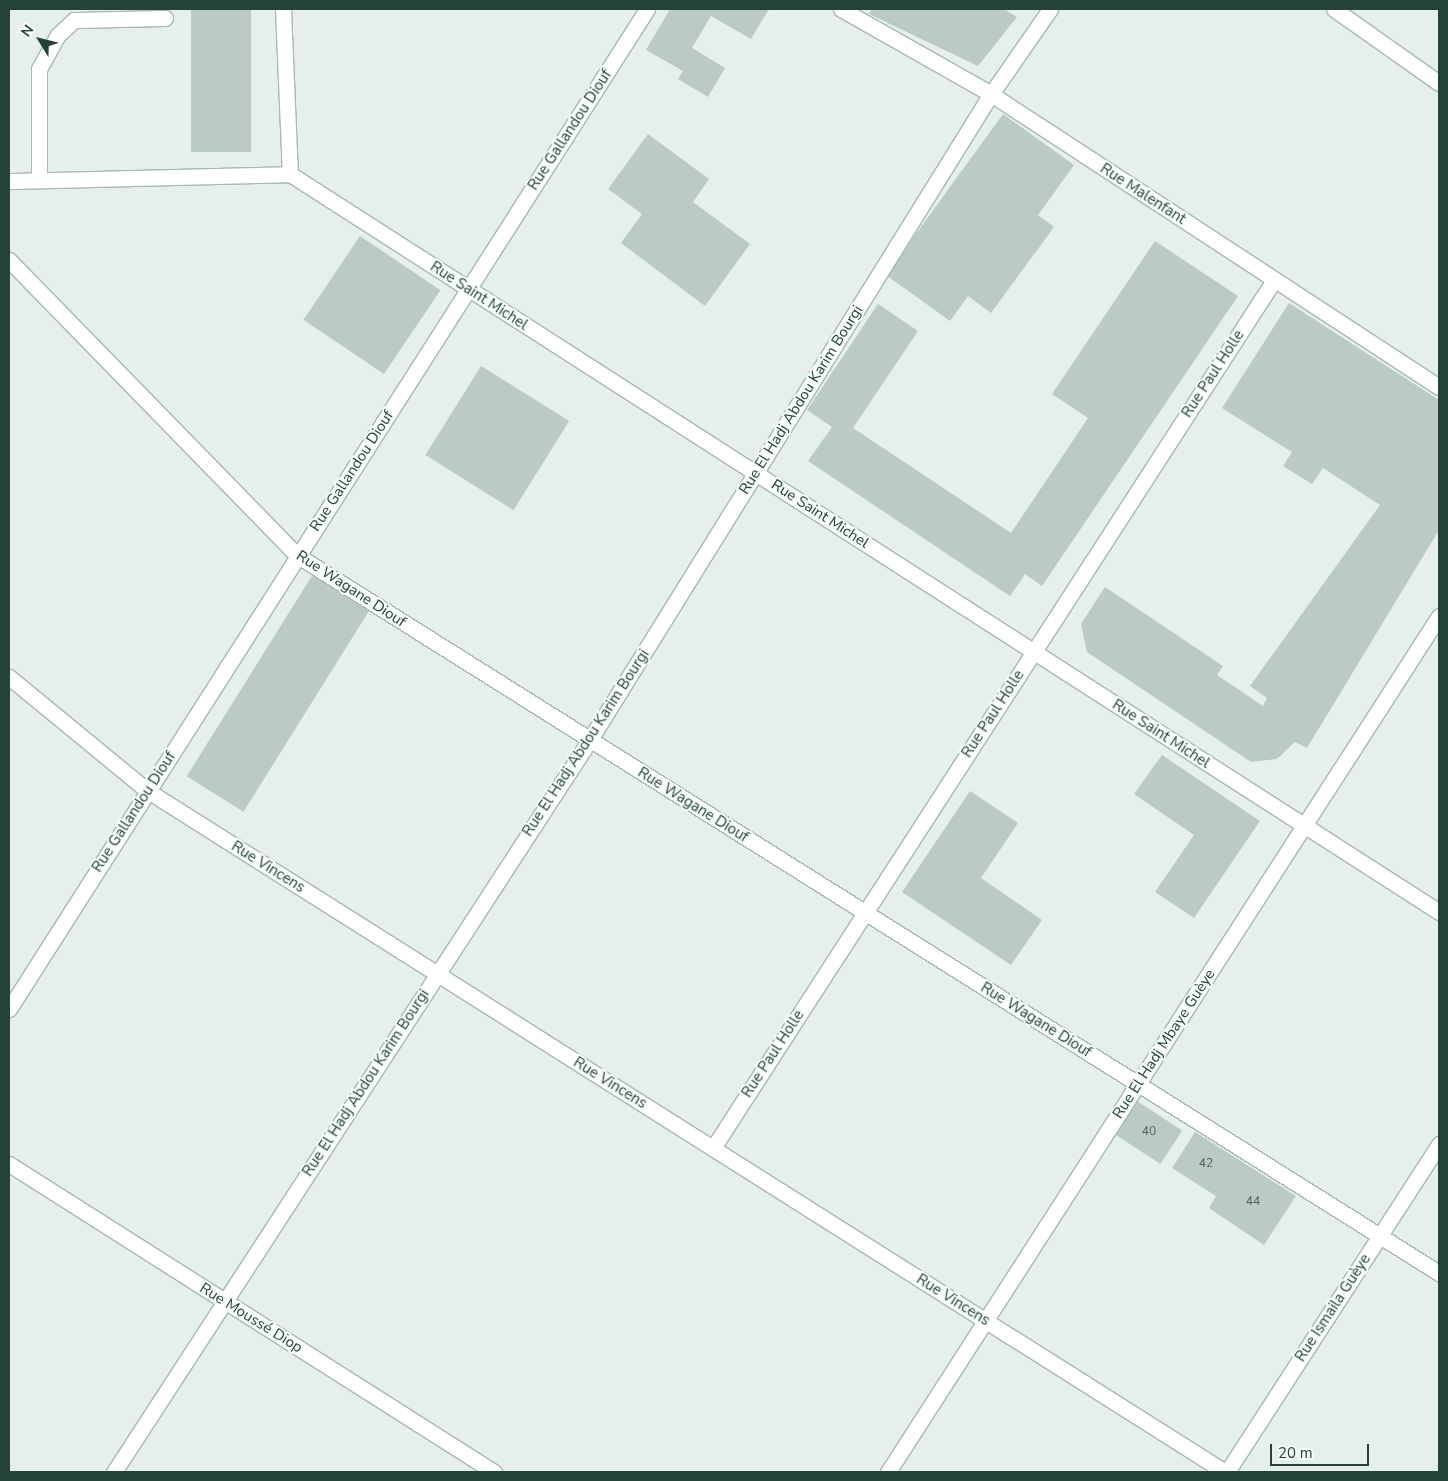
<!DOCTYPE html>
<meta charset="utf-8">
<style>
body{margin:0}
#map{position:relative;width:1448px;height:1481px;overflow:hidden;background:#e6efeb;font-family:"Nunito Sans",sans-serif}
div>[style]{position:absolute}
.building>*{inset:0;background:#bbcac4;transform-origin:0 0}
.roads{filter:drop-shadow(1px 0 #a8b8b2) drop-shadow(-1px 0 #a8b8b2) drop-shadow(0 1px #a8b8b2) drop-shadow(0 -1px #a8b8b2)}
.minor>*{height:15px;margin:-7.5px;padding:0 7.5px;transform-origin:7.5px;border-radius:7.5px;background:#fff}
span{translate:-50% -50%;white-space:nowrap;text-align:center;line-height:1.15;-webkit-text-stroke:4px #f7fbf9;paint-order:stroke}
.number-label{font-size:12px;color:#4a645c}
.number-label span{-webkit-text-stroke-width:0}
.street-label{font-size:15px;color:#24423a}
.frame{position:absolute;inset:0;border:10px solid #24423a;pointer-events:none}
.north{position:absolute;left:15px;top:15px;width:50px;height:50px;-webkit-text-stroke:4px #f7fbf9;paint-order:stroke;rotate:306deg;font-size:14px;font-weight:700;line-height:20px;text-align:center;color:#24423a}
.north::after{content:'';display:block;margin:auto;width:18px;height:22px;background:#24423a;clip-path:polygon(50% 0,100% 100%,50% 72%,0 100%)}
.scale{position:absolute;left:1270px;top:1444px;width:99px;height:22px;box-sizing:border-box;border:2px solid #24423a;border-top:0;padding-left:6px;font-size:15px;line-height:18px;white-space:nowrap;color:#24423a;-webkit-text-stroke:4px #f7fbf9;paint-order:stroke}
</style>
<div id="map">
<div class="building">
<i style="left:191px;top:9px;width:60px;height:143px"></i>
<i style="clip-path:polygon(670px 9px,769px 9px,751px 39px,711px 16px,692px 48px,725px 68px,708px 97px,678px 79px,683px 71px,646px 50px)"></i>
<i style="clip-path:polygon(872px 9px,1004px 9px,1017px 17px,978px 66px,869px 14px)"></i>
<i style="clip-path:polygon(1003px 114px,1074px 165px,1038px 215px,1054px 227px,991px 313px,968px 296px,950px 321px,886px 275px)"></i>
<i style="clip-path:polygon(648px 134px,709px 179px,693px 202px,750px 244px,705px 306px,621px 243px,642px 214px,608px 189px)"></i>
<i style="left:360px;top:236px;width:97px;height:101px;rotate:34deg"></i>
<i style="clip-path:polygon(1155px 241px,1238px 296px,1042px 586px,1025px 574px,1010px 596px,808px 461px,832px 427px,807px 410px,878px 304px,918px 331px,853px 428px,1011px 533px,1088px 418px,1052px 394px)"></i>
<i style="clip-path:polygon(1289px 303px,1439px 400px,1439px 530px,1307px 748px,1295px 742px,1277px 759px,1251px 762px,1087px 652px,1081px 624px,1105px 587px,1223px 666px,1217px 675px,1263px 706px,1267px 698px,1250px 686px,1380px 505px,1323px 468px,1312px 484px,1283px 466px,1292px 452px,1222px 408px)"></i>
<i style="left:481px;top:366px;width:104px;height:105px;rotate:32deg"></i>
<i style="left:315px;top:571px;width:67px;height:242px;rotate:32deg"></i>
<i style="clip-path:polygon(1162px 755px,1260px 821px,1194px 918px,1155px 892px,1194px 835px,1134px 794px)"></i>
<i style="clip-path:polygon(970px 791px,1018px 823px,981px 878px,1042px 920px,1011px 965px,902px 892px)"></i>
<i style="left:1137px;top:1101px;width:54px;height:40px;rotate:33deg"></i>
<i style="clip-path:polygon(1195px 1132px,1296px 1196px,1264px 1245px,1209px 1208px,1216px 1196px,1172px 1168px)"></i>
</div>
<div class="roads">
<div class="minor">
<i style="left:283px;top:9px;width:165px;rotate:87.6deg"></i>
<i style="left:841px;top:9px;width:172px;rotate:29.5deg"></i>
<i style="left:991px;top:94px;width:535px;rotate:33.19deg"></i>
<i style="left:1334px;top:9px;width:128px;rotate:35.2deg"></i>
<i style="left:290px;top:174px;width:1366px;rotate:32.71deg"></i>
<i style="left:39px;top:179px;width:110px;rotate:-90deg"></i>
<i style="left:39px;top:69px;width:39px;rotate:-61deg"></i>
<i style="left:58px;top:35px;width:22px;rotate:-43deg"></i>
<i style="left:74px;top:20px;width:91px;rotate:-1.3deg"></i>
<i style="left:9px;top:181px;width:281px;rotate:-1.4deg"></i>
<i style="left:9px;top:260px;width:414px;rotate:45.7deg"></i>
<i style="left:298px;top:556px;width:1348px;rotate:32.15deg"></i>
<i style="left:9px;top:677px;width:180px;rotate:39.4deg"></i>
<i style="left:148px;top:791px;width:1274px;rotate:32.31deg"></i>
<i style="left:9px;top:1009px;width:1186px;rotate:-57.46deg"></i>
<i style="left:713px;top:1148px;width:1034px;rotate:-57.12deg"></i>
<i style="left:9px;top:1164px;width:575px;rotate:32.42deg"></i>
<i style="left:114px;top:1472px;width:872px;rotate:-56.98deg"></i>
<i style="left:589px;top:741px;width:762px;rotate:-58.15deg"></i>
<i style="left:991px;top:94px;width:103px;rotate:-55.2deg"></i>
<i style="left:888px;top:1472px;width:1018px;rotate:-57.23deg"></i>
<i style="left:1227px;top:1472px;width:391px;rotate:-57.1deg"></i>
</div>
</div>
<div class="number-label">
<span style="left:1149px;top:1132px">40</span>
<span style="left:1206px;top:1164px">42</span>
<span style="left:1253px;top:1202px">44</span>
</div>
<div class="street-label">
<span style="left:570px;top:130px;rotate:-57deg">Rue Gallandou Diouf</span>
<span style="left:1143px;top:194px;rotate:33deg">Rue Malenfant</span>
<span style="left:479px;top:296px;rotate:33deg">Rue Saint Michel</span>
<span style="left:1213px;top:374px;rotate:-57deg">Rue Paul Holle</span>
<span style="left:801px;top:400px;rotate:-58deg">Rue El Hadj Abdou Karim Bourgi</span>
<span style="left:352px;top:471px;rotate:-57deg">Rue Gallandou Diouf</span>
<span style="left:820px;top:514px;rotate:33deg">Rue Saint Michel</span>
<span style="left:351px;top:589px;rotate:33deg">Rue Wagane Diouf</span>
<span style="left:993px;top:714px;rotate:-57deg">Rue Paul Holle</span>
<span style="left:1161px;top:734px;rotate:33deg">Rue Saint Michel</span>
<span style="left:586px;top:743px;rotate:-57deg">Rue El Hadj Abdou Karim Bourgi</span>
<span style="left:693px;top:805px;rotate:32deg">Rue Wagane Diouf</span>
<span style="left:134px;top:812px;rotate:-57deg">Rue Gallandou Diouf</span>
<span style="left:268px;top:867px;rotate:32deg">Rue Vincens</span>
<span style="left:1036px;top:1020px;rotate:32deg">Rue Wagane Diouf</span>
<span style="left:1164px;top:1044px;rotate:-57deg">Rue El Hadj Mbaye Guèye</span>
<span style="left:773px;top:1054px;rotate:-57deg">Rue Paul Holle</span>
<span style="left:366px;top:1083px;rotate:-57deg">Rue El Hadj Abdou Karim Bourgi</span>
<span style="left:610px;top:1083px;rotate:32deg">Rue Vincens</span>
<span style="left:953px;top:1300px;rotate:32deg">Rue Vincens</span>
<span style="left:1333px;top:1308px;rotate:-57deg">Rue Ismaila Guèye</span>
<span style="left:251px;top:1318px;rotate:32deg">Rue Moussé Diop</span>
</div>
<div class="frame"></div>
<div class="north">N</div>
<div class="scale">20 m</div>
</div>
